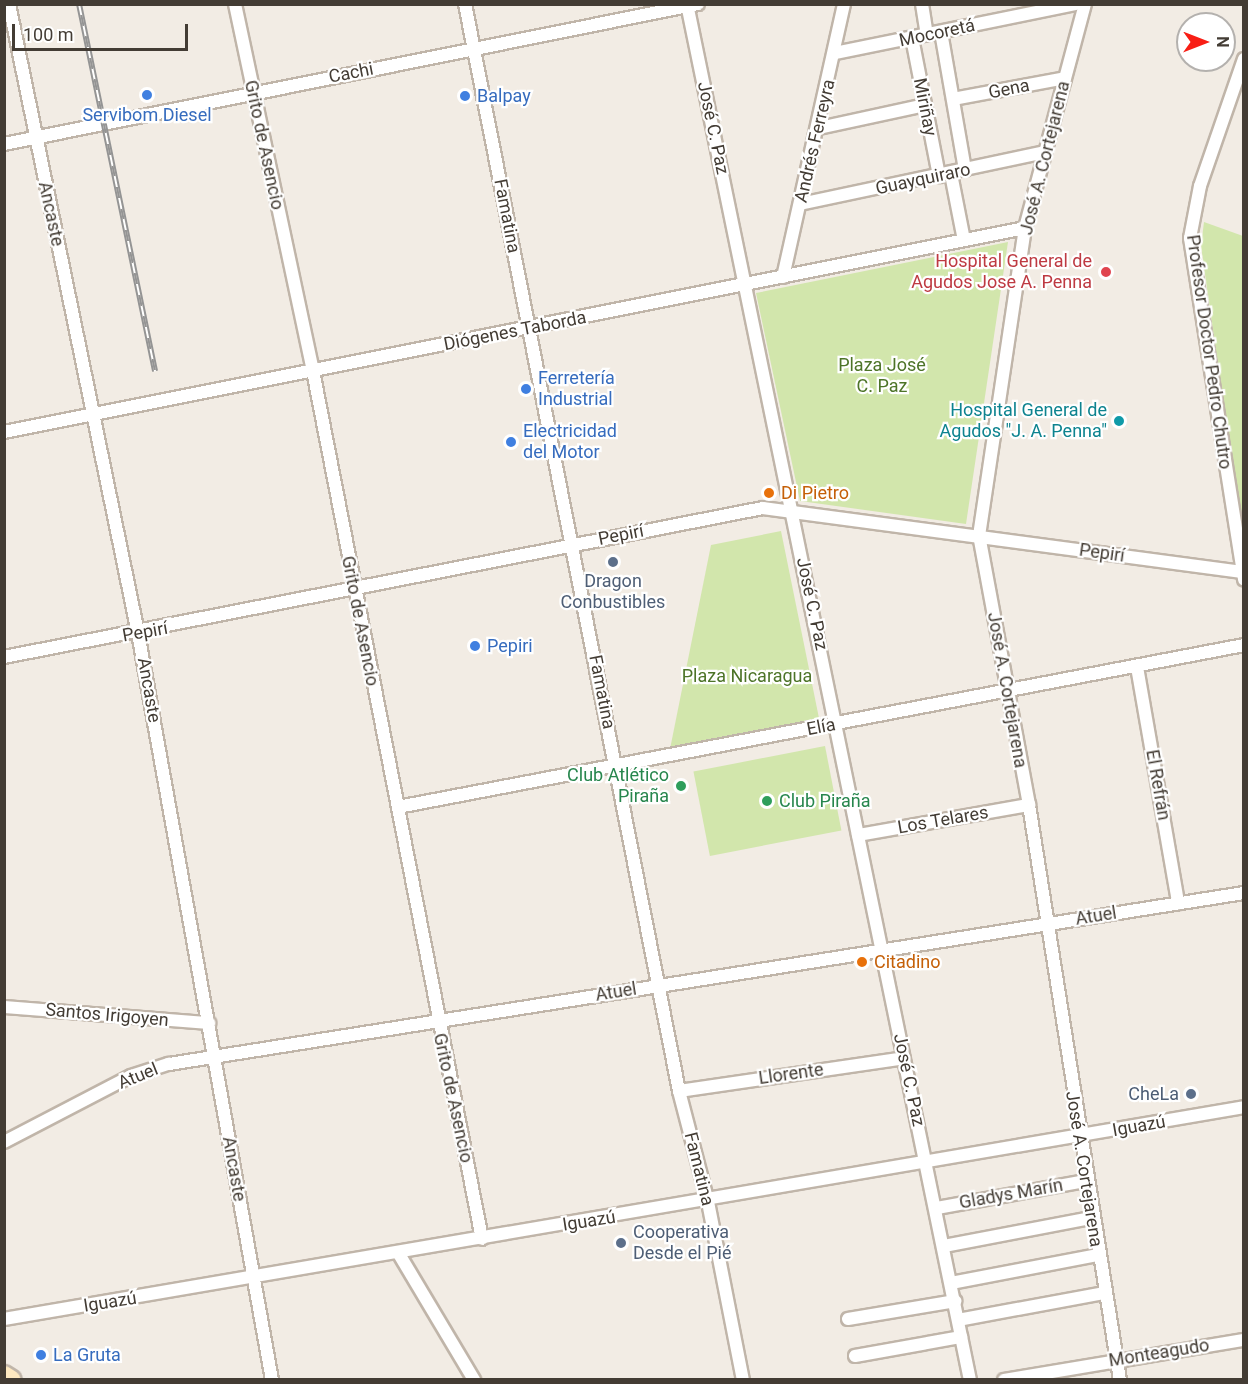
<!DOCTYPE html>
<meta charset="utf-8">
<style>
body{margin:0}
#map{position:relative;width:1248px;height:1384px;overflow:hidden;background:#f2ece4;font-family:Roboto,sans-serif}
div>[style]{position:absolute}
.green>*{inset:0;background:#d2e6ac;transform-origin:0 0}
.roads{filter:drop-shadow(2px 0 #c0b5a9) drop-shadow(-2px 0 #c0b5a9) drop-shadow(0 2px #c0b5a9) drop-shadow(0 -2px #c0b5a9)}
.minor>*{height:12px;margin:-6px;padding:0 6px;transform-origin:6px;border-radius:6px;background:#fff}
.secondary>*{height:18px;margin:-9px;padding:0 9px;transform-origin:9px;border-radius:9px;background:#fee9c1}
.rail>*{height:6px;margin-top:-3px;transform-origin:0;background:repeating-linear-gradient(90deg,#fff 0 11px,#949494 0 22px);box-sizing:border-box;border-block:2px solid #949494}
.dots>*{width:16px;height:16px;translate:-50% -50%;box-sizing:border-box;border:3px solid #fff;border-radius:50%}
span{translate:-50% -50%;white-space:nowrap;text-align:center;line-height:1.15;-webkit-text-stroke:4.5px #fff;paint-order:stroke}
.street-label{font-size:18px;color:#433c34}
.shop-label{font-size:18px;color:#366cbe}
.left{translate:0 -50%;text-align:left}
.health-label{font-size:18px;color:#be3a42}
.right{translate:-100% -50%;text-align:right}
.park-label{font-size:18px;color:#4d7428}
.culture-label{font-size:18px;color:#0d838f}
.food-label{font-size:18px;color:#c56008}
.service-label{font-size:18px;color:#4e5e75}
.leisure-label{font-size:18px;color:#27864d}
.frame{position:absolute;inset:0;border:6px solid #433c34;pointer-events:none}
.north{position:absolute;left:1176px;top:12px;width:60px;height:60px;box-sizing:border-box;background:#fff;border:2px solid #b4b1ae;border-radius:50%;rotate:90deg;font-size:16px;font-weight:700;line-height:24px;text-align:center;color:#433c34}
.north::after{content:'';display:block;margin:auto;width:21px;height:27px;background:#f81e15;clip-path:polygon(50% 0,100% 100%,50% 72%,0 100%)}
.scale{position:absolute;left:12px;top:24px;width:176px;height:27px;box-sizing:border-box;border:3px solid #433c34;border-top:0;padding-left:8px;font-size:18px;line-height:21px;white-space:nowrap;color:#433c34;-webkit-text-stroke:4px #fff;paint-order:stroke}
</style>
<div id="map">
<div class="green">
<i style="clip-path:polygon(1204px 222px,1243px 236px,1243px 541px,1201px 246px)"></i>
<i style="clip-path:polygon(1008px 242px,966px 524px,800px 501px,756px 293px)"></i>
<i style="clip-path:polygon(781px 531px,821px 728px,670px 749px,711px 545px)"></i>
<i style="left:825px;top:746px;width:86px;height:134px;rotate:79deg"></i>
</div>
<div class="roads">
<div class="minor">
<i style="left:9px;top:4px;width:642px;rotate:78.41deg"></i>
<i style="left:138px;top:633px;width:759px;rotate:79.83deg"></i>
<i style="left:235px;top:4px;width:375px;rotate:78deg"></i>
<i style="left:313px;top:371px;width:884px;rotate:78.98deg"></i>
<i style="left:465px;top:4px;width:1108px;rotate:78.86deg"></i>
<i style="left:679px;top:1091px;width:115px;rotate:75.4deg"></i>
<i style="left:708px;top:1202px;width:181px;rotate:78.9deg"></i>
<i style="left:687px;top:4px;width:1405px;rotate:78.38deg"></i>
<i style="left:922px;top:4px;width:31px;rotate:81deg"></i>
<i style="left:1085px;top:4px;width:232px;rotate:105deg"></i>
<i style="left:1025px;top:228px;width:310px;rotate:98.5deg"></i>
<i style="left:979px;top:535px;width:275px;rotate:79.5deg"></i>
<i style="left:1029px;top:805px;width:582px;rotate:81.01deg"></i>
<i style="left:941px;top:32px;width:140px;rotate:80.1deg"></i>
<i style="left:912px;top:38px;width:141px;rotate:78.9deg"></i>
<i style="left:835px;top:53px;width:245px;rotate:-11.5deg"></i>
<i style="left:1244px;top:59px;width:134px;rotate:109.1deg"></i>
<i style="left:1200px;top:186px;width:53px;rotate:100.9deg"></i>
<i style="left:1190px;top:238px;width:346px;rotate:81deg"></i>
<i style="left:953px;top:99px;width:114px;rotate:-10.6deg"></i>
<i style="left:819px;top:128px;width:108px;rotate:-12.2deg"></i>
<i style="left:4px;top:144px;width:708px;rotate:-11.41deg"></i>
<i style="left:951px;top:174px;width:67px;rotate:78.9deg"></i>
<i style="left:800px;top:204px;width:250px;rotate:-12deg"></i>
<i style="left:783px;top:277px;width:280px;rotate:-77.4deg"></i>
<i style="left:4px;top:432px;width:1041px;rotate:-11.3deg"></i>
<i style="left:4px;top:657px;width:773px;rotate:-11.11deg"></i>
<i style="left:763px;top:508px;width:485px;rotate:7.6deg"></i>
<i style="left:1137px;top:667px;width:240px;rotate:80.1deg"></i>
<i style="left:398px;top:807px;width:861px;rotate:-10.84deg"></i>
<i style="left:858px;top:835px;width:174px;rotate:-10deg"></i>
<i style="left:4px;top:1007px;width:206px;rotate:4.5deg"></i>
<i style="left:679px;top:1091px;width:227px;rotate:-8.3deg"></i>
<i style="left:4px;top:1142px;width:143px;rotate:-27.5deg"></i>
<i style="left:131px;top:1076px;width:40px;rotate:-18deg"></i>
<i style="left:169px;top:1064px;width:1089px;rotate:-9.04deg"></i>
<i style="left:937px;top:1208px;width:150px;rotate:-10.3deg"></i>
<i style="left:944px;top:1246px;width:150px;rotate:-10.8deg"></i>
<i style="left:399px;top:1254px;width:147px;rotate:59.2deg"></i>
<i style="left:951px;top:1283px;width:150px;rotate:-10.8deg"></i>
<i style="left:4px;top:1319px;width:1258px;rotate:-9.7deg"></i>
<i style="left:848px;top:1319px;width:109px;rotate:-9.5deg"></i>
<i style="left:958px;top:1320px;width:148px;rotate:-10.5deg"></i>
<i style="left:855px;top:1356px;width:108px;rotate:-10.2deg"></i>
<i style="left:1004px;top:1380px;width:243px;rotate:-9.5deg"></i>
</div>
<div class="secondary">
<i style="left:4px;top:1375px;width:9px;rotate:32deg"></i>
</div>
</div>
<div class="rail">
<i style="left:79px;top:4px;width:375px;rotate:78.3deg"></i>
</div>
<div class="dots">
<i style="left:147px;top:95px;background:#3f7fe0"></i>
<i style="left:465px;top:96px;background:#3f7fe0"></i>
<i style="left:1106px;top:272px;background:#e0444e"></i>
<i style="left:526px;top:389px;background:#3f7fe0"></i>
<i style="left:1119px;top:421px;background:#0f9aa8"></i>
<i style="left:511px;top:442px;background:#3f7fe0"></i>
<i style="left:769px;top:493px;background:#e8710a"></i>
<i style="left:613px;top:562px;background:#5c6f8a"></i>
<i style="left:475px;top:646px;background:#3f7fe0"></i>
<i style="left:681px;top:786px;background:#2e9e5b"></i>
<i style="left:767px;top:801px;background:#2e9e5b"></i>
<i style="left:862px;top:962px;background:#e8710a"></i>
<i style="left:1191px;top:1094px;background:#5c6f8a"></i>
<i style="left:621px;top:1243px;background:#5c6f8a"></i>
<i style="left:41px;top:1355px;background:#3f7fe0"></i>
</div>
<div class="street-label">
<span style="left:937px;top:33px;rotate:-12deg">Mocoretá</span>
<span style="left:351px;top:73px;rotate:-11deg">Cachi</span>
<span style="left:1009px;top:89px;rotate:-11deg">Gena</span>
<span style="left:925px;top:107px;rotate:79deg">Miriñay</span>
<span style="left:713px;top:128px;rotate:78deg">José C. Paz</span>
<span style="left:815px;top:141px;rotate:-77deg">Andrés Ferreyra</span>
<span style="left:264px;top:145px;rotate:78deg">Grito de Asencio</span>
<span style="left:1045px;top:158px;rotate:-76deg">José A. Cortejarena</span>
<span style="left:923px;top:179px;rotate:-12deg">Guayquiraro</span>
<span style="left:51px;top:214px;rotate:78deg">Ancaste</span>
<span style="left:507px;top:216px;rotate:79deg">Famatina</span>
<span style="left:515px;top:331px;rotate:-11deg">Diógenes Taborda</span>
<span style="left:1209px;top:352px;rotate:82deg">Profesor Doctor Pedro Chutro</span>
<span style="left:621px;top:535px;rotate:-11deg">Pepirí</span>
<span style="left:1102px;top:553px;rotate:8deg">Pepirí</span>
<span style="left:812px;top:604px;rotate:78deg">José C. Paz</span>
<span style="left:360px;top:621px;rotate:79deg">Grito de Asencio</span>
<span style="left:145px;top:632px;rotate:-10deg">Pepirí</span>
<span style="left:149px;top:690px;rotate:80deg">Ancaste</span>
<span style="left:1007px;top:690px;rotate:80deg">José A. Cortejarena</span>
<span style="left:602px;top:692px;rotate:79deg">Famatina</span>
<span style="left:821px;top:727px;rotate:-11deg">Elía</span>
<span style="left:1158px;top:785px;rotate:80deg">El Refrán</span>
<span style="left:943px;top:820px;rotate:-10deg">Los Telares</span>
<span style="left:1096px;top:916px;rotate:-9deg">Atuel</span>
<span style="left:616px;top:992px;rotate:-9deg">Atuel</span>
<span style="left:107px;top:1015px;rotate:5deg">Santos Irigoyen</span>
<span style="left:791px;top:1074px;rotate:-8deg">Llorente</span>
<span style="left:138px;top:1076px;rotate:-22deg">Atuel</span>
<span style="left:909px;top:1080px;rotate:78deg">José C. Paz</span>
<span style="left:453px;top:1098px;rotate:78deg">Grito de Asencio</span>
<span style="left:1139px;top:1126px;rotate:-10deg">Iguazú</span>
<span style="left:234px;top:1169px;rotate:80deg">Ancaste</span>
<span style="left:699px;top:1169px;rotate:76deg">Famatina</span>
<span style="left:1084px;top:1169px;rotate:81deg">José A. Cortejarena</span>
<span style="left:1011px;top:1194px;rotate:-10deg">Gladys Marín</span>
<span style="left:589px;top:1221px;rotate:-9deg">Iguazú</span>
<span style="left:110px;top:1302px;rotate:-9deg">Iguazú</span>
<span style="left:1159px;top:1353px;rotate:-9deg">Monteagudo</span>
</div>
<div class="shop-label">
<span class="left" style="left:477px;top:96px">Balpay</span>
<span style="left:147px;top:115px">Servibom Diesel</span>
<span class="left" style="left:538px;top:389px">Ferretería<br>Industrial</span>
<span class="left" style="left:523px;top:442px">Electricidad<br>del Motor</span>
<span class="left" style="left:487px;top:646px">Pepiri</span>
<span class="left" style="left:53px;top:1355px">La Gruta</span>
</div>
<div class="health-label">
<span class="right" style="left:1092px;top:272px">Hospital General de<br>Agudos Jose A. Penna</span>
</div>
<div class="park-label">
<span style="left:882px;top:376px">Plaza José<br>C. Paz</span>
<span style="left:747px;top:676px">Plaza Nicaragua</span>
</div>
<div class="culture-label">
<span class="right" style="left:1107px;top:421px">Hospital General de<br>Agudos "J. A. Penna"</span>
</div>
<div class="food-label">
<span class="left" style="left:781px;top:493px">Di Pietro</span>
<span class="left" style="left:874px;top:962px">Citadino</span>
</div>
<div class="service-label">
<span style="left:613px;top:592px">Dragon<br>Conbustibles</span>
<span class="right" style="left:1179px;top:1094px">CheLa</span>
<span class="left" style="left:633px;top:1243px">Cooperativa<br>Desde el Pié</span>
</div>
<div class="leisure-label">
<span class="right" style="left:669px;top:786px">Club Atlético<br>Piraña</span>
<span class="left" style="left:779px;top:801px">Club Piraña</span>
</div>
<div class="frame"></div>
<div class="north">N</div>
<div class="scale">100 m</div>
</div>
